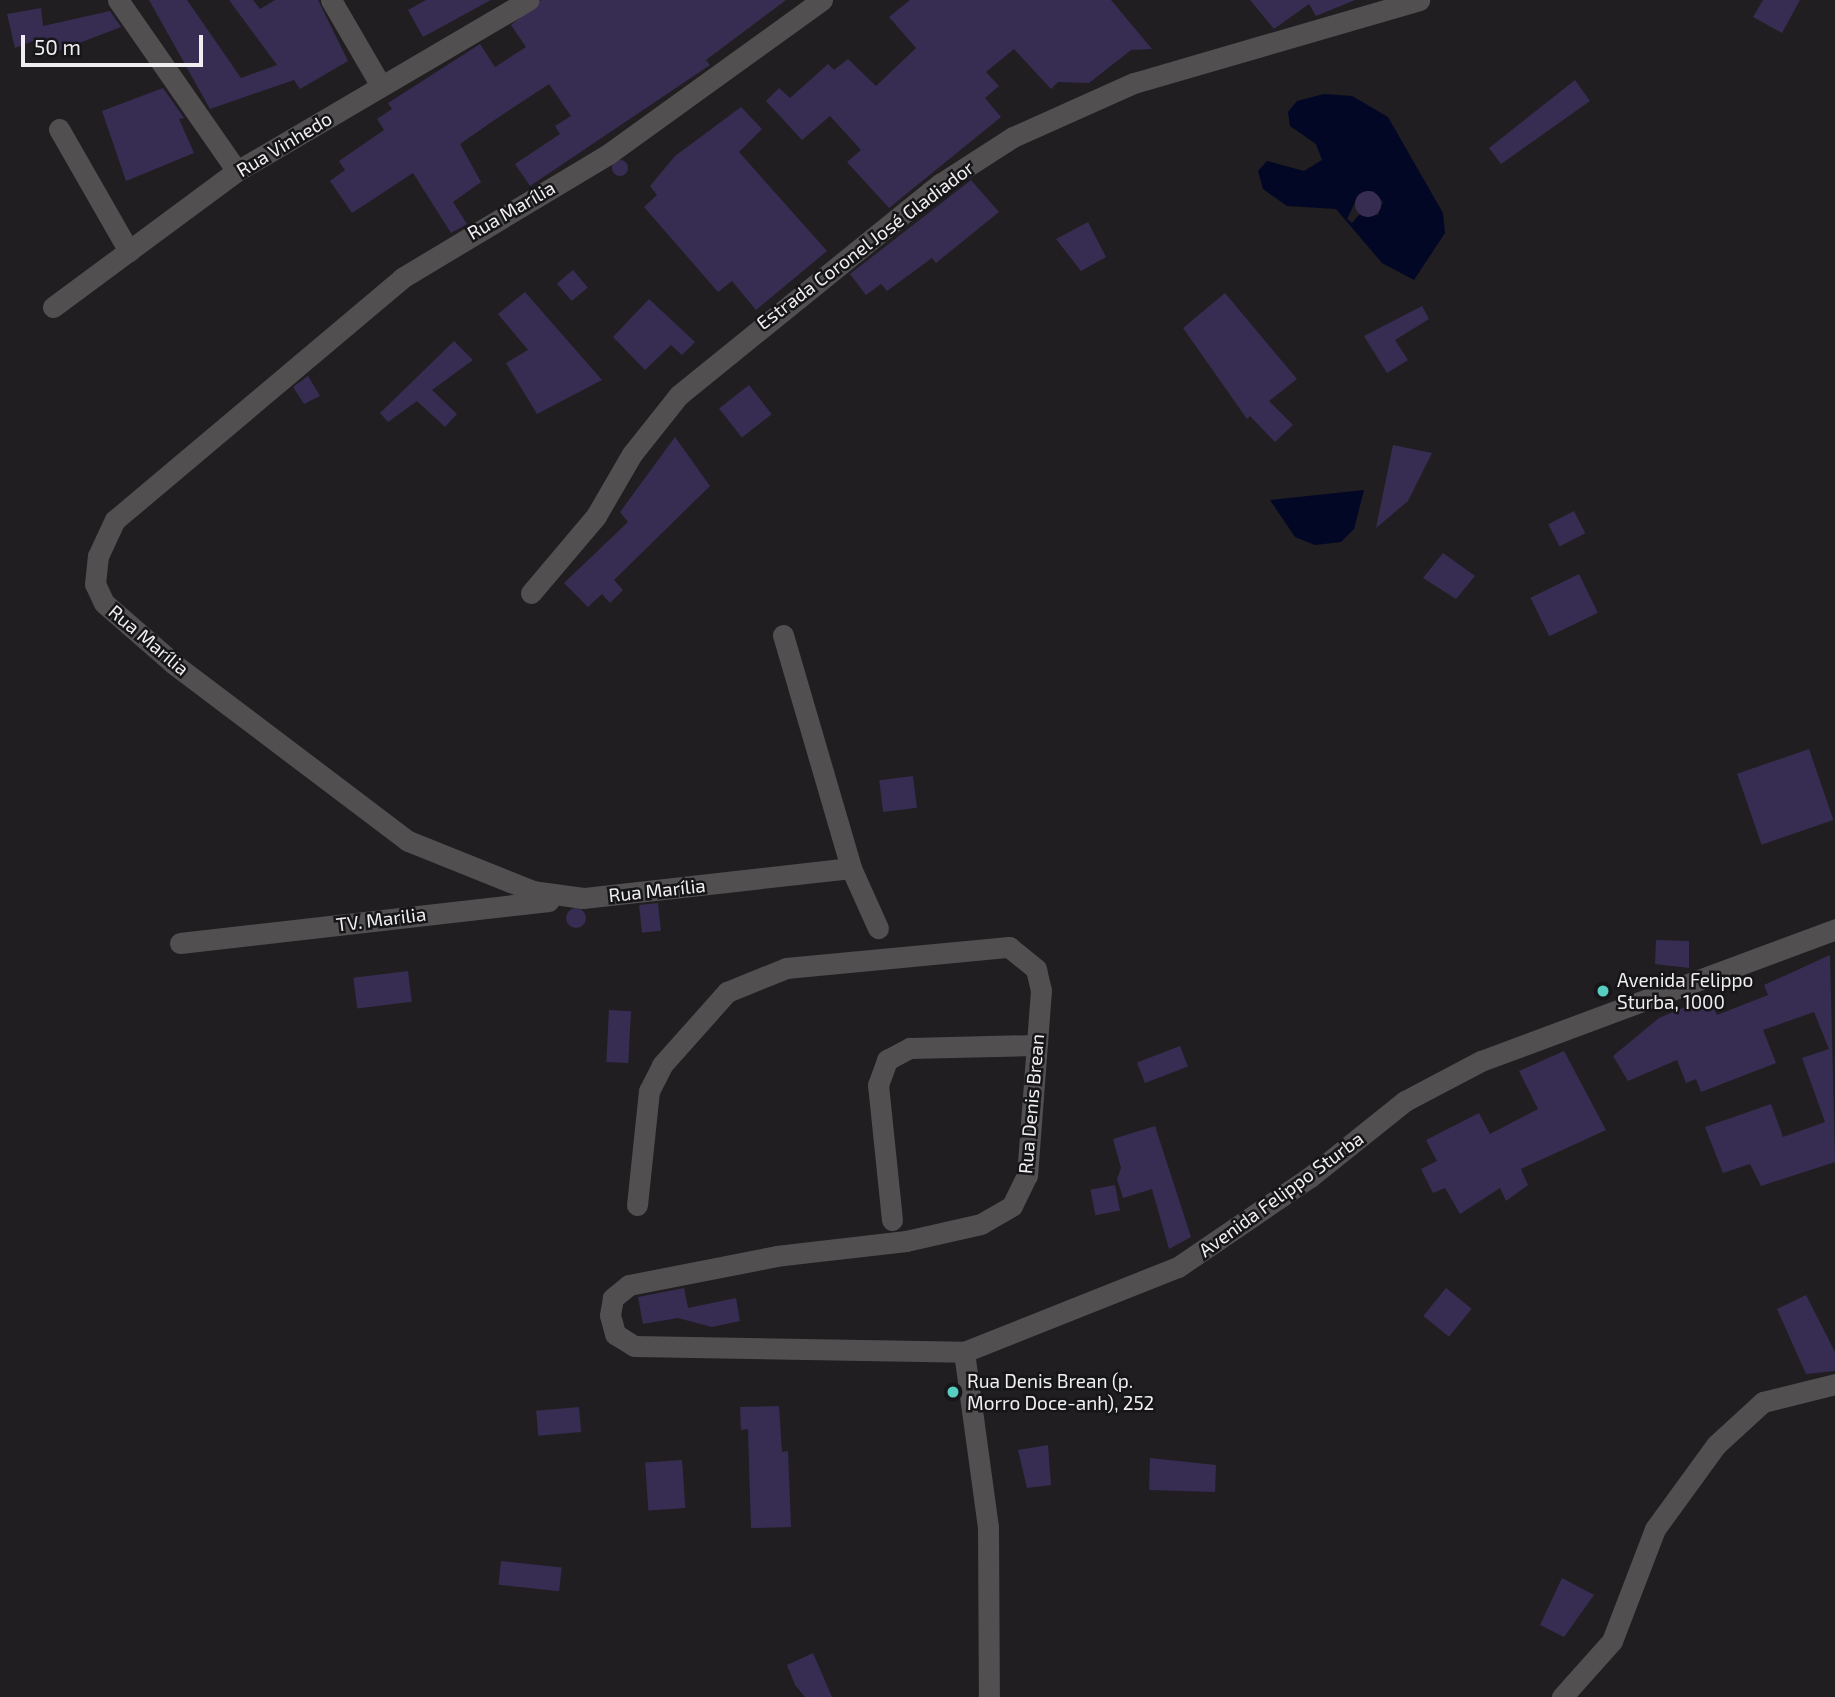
<!DOCTYPE html>
<meta charset="utf-8">
<style>
body{margin:0}
#map{position:relative;width:1835px;height:1697px;overflow:hidden;background:#201e20;font-family:"Exo 2",sans-serif}
div>[style]{position:absolute}
.water>*{inset:0;background:#020726}
.pier>*{inset:0;background:#201e20}
.building>*{inset:0;background:#372d53;transform-origin:0 0}
.round{border-radius:50%}
.minor>*{height:21px;margin:-10.5px;padding:0 10.5px;transform-origin:10.5px;border-radius:10.5px;background:#514f50}
.dots>*{width:19px;height:19px;translate:-50% -50%;box-sizing:border-box;border:4px solid #161517;border-radius:50%}
span{translate:-50% -50%;white-space:nowrap;text-align:center;line-height:1.15;-webkit-text-stroke:5px #161517;paint-order:stroke}
.street-label{font-size:19px;color:#f0eef0}
.poi-label{font-size:19px;color:#f0eef0}
.left{translate:0 -50%;text-align:left}
.scale{position:absolute;left:21px;top:35px;width:182px;height:32px;box-sizing:border-box;border:4px solid #f0eef0;border-top:0;padding-left:9px;font-size:21px;line-height:24px;white-space:nowrap;color:#f0eef0;-webkit-text-stroke:5px #161517;paint-order:stroke}
</style>
<div id="map">
<div class="water">
<i style="clip-path:polygon(1324px 94px,1352px 96px,1388px 117px,1443px 213px,1445px 233px,1414px 280px,1382px 263px,1336px 209px,1287px 206px,1263px 189px,1258px 171px,1267px 161px,1304px 171px,1322px 160px,1316px 144px,1290px 126px,1288px 112px,1297px 101px)"></i>
<i style="clip-path:polygon(1364px 490px,1354px 529px,1341px 542px,1315px 545px,1295px 537px,1270px 500px)"></i>
</div>
<div class="pier">
<i style="clip-path:polygon(1373px 191px,1383px 202px,1378px 215px,1360px 214px,1352px 223px,1347px 219px,1359px 194px)"></i>
</div>
<div class="building">
<i style="clip-path:polygon(149px 0,187px 0,241px 78px,277px 65px,229px 0,253px 0,260px 9px,275px 0,318px 0,348px 61px,300px 89px,294px 80px,210px 109px)"></i>
<i style="clip-path:polygon(426px 0,491px 0,423px 37px,408px 10px)"></i>
<i style="clip-path:polygon(541px 0,786px 0,706px 60px,710px 65px,530px 186px,515px 164px,560px 134px,555px 126px,571px 116px,549px 84px,493px 121px,460px 144px,481px 182px,453px 202px,467px 224px,451px 233px,413px 173px,352px 213px,330px 181px,345px 170px,339px 161px,384px 130px,377px 119px,392px 109px,388px 103px,480px 44px,495px 67px,526px 47px,511px 25px)"></i>
<i style="clip-path:polygon(910px 0,1111px 0,1152px 49px,1131px 50px,1089px 83px,1058px 82px,1051px 89px,1014px 49px,986px 72px,999px 86px,985px 98px,1001px 117px,889px 208px,847px 162px,861px 150px,830px 116px,802px 140px,766px 101px,779px 88px,790px 98px,828px 64px,834px 70px,848px 59px,876px 86px,916px 48px,889px 17px)"></i>
<i style="clip-path:polygon(1250px 0,1355px 0,1316px 16px,1309px 4px,1274px 29px)"></i>
<i style="clip-path:polygon(1763px 0,1800px 0,1782px 33px,1753px 17px)"></i>
<i style="clip-path:polygon(41px 8px,43px 26px,110px 11px,121px 27px,40px 58px,34px 41px,44px 37px,15px 48px,7px 14px)"></i>
<i style="clip-path:polygon(1575px 80px,1590px 101px,1501px 164px,1489px 148px)"></i>
<i style="clip-path:polygon(163px 88px,184px 118px,179px 119px,194px 153px,126px 181px,102px 111px)"></i>
<i style="clip-path:polygon(741px 107px,762px 129px,739px 152px,827px 251px,756px 310px,732px 281px,718px 292px,644px 207px,657px 195px,650px 186px,675px 156px)"></i>
<i class="round" style="left:612px;top:160px;width:16px;height:16px"></i>
<i style="clip-path:polygon(971px 180px,999px 212px,936px 263px,932px 258px,887px 291px,881px 284px,866px 295px,850px 274px)"></i>
<i class="round" style="left:1355px;top:191px;width:26px;height:26px"></i>
<i style="clip-path:polygon(1088px 222px,1106px 257px,1081px 271px,1056px 239px)"></i>
<i style="left:573px;top:270px;width:23px;height:21px;rotate:50deg"></i>
<i style="clip-path:polygon(525px 292px,602px 380px,537px 414px,506px 363px,528px 350px,498px 314px)"></i>
<i style="clip-path:polygon(1225px 293px,1297px 379px,1269px 401px,1293px 425px,1275px 442px,1250px 416px,1247px 419px,1183px 328px)"></i>
<i style="clip-path:polygon(649px 299px,695px 342px,682px 355px,671px 345px,645px 370px,613px 337px)"></i>
<i style="clip-path:polygon(1422px 306px,1429px 319px,1395px 340px,1408px 360px,1387px 373px,1364px 336px)"></i>
<i style="clip-path:polygon(454px 341px,473px 360px,432px 390px,457px 414px,445px 427px,417px 401px,388px 422px,380px 413px)"></i>
<i style="clip-path:polygon(308px 376px,320px 396px,304px 404px,293px 387px)"></i>
<i style="left:749px;top:385px;width:37px;height:38px;rotate:52deg"></i>
<i style="clip-path:polygon(675px 437px,710px 486px,614px 580px,623px 590px,610px 603px,602px 594px,588px 607px,564px 583px,628px 522px,620px 512px)"></i>
<i style="clip-path:polygon(1393px 445px,1432px 453px,1408px 501px,1376px 528px)"></i>
<i style="left:1574px;top:511px;width:25px;height:29px;rotate:63deg"></i>
<i style="clip-path:polygon(1443px 553px,1475px 576px,1456px 599px,1423px 578px)"></i>
<i style="left:1579px;top:574px;width:43px;height:54px;rotate:64deg"></i>
<i style="left:1809px;top:749px;width:75px;height:76px;rotate:71deg"></i>
<i style="left:913px;top:776px;width:32px;height:34px;rotate:83deg"></i>
<i style="left:658px;top:903px;width:28px;height:19px;rotate:84deg"></i>
<i class="round" style="left:566px;top:908px;width:20px;height:20px"></i>
<i style="clip-path:polygon(1656px 940px,1689px 941px,1689px 968px,1655px 964px)"></i>
<i style="clip-path:polygon(1830px 955px,1835px 1162px,1761px 1186px,1750px 1164px,1723px 1173px,1705px 1127px,1771px 1104px,1783px 1137px,1825px 1122px,1802px 1058px,1829px 1049px,1814px 1012px,1763px 1030px,1776px 1063px,1701px 1092px,1696px 1079px,1686px 1083px,1677px 1060px,1628px 1081px,1613px 1056px,1659px 1018px,1709px 997px,1717px 1015px,1768px 995px,1764px 985px)"></i>
<i style="left:408px;top:971px;width:31px;height:55px;rotate:83deg"></i>
<i style="left:609px;top:1010px;width:22px;height:52px;rotate:3deg"></i>
<i style="left:1180px;top:1046px;width:22px;height:46px;rotate:69deg"></i>
<i style="clip-path:polygon(1564px 1051px,1606px 1130px,1521px 1169px,1528px 1185px,1506px 1201px,1500px 1188px,1460px 1214px,1445px 1188px,1433px 1193px,1421px 1169px,1437px 1161px,1426px 1140px,1479px 1113px,1490px 1134px,1538px 1109px,1519px 1071px)"></i>
<i style="clip-path:polygon(1155px 1126px,1191px 1237px,1169px 1249px,1152px 1189px,1123px 1198px,1117px 1179px,1121px 1168px,1113px 1139px)"></i>
<i style="left:1115px;top:1185px;width:26px;height:25px;rotate:79deg"></i>
<i style="clip-path:polygon(684px 1288px,688px 1308px,736px 1298px,740px 1321px,712px 1327px,678px 1318px,643px 1324px,638px 1297px)"></i>
<i style="left:1446px;top:1288px;width:33px;height:36px;rotate:39deg"></i>
<i style="clip-path:polygon(1806px 1295px,1835px 1352px,1835px 1371px,1806px 1374px,1777px 1309px)"></i>
<i style="clip-path:polygon(779px 1406px,782px 1452px,788px 1451px,791px 1527px,751px 1528px,748px 1429px,741px 1430px,740px 1407px)"></i>
<i style="left:579px;top:1407px;width:25px;height:43px;rotate:85deg"></i>
<i style="clip-path:polygon(1048px 1445px,1051px 1485px,1027px 1488px,1018px 1450px)"></i>
<i style="clip-path:polygon(1150px 1458px,1216px 1465px,1215px 1492px,1149px 1490px)"></i>
<i style="left:682px;top:1460px;width:48px;height:37px;rotate:86deg"></i>
<i style="left:501px;top:1561px;width:61px;height:24px;rotate:6deg"></i>
<i style="clip-path:polygon(1562px 1578px,1594px 1595px,1564px 1637px,1540px 1625px)"></i>
<i style="clip-path:polygon(813px 1653px,832px 1697px,805px 1697px,795px 1685px,787px 1665px)"></i>
</div>
<div class="minor">
<i style="left:118px;top:0;width:208px;rotate:55.2deg"></i>
<i style="left:331px;top:0;width:99px;rotate:59.8deg"></i>
<i style="left:59px;top:129px;width:141px;rotate:60.2deg"></i>
<i style="left:53px;top:307px;width:229px;rotate:-36.5deg"></i>
<i style="left:237px;top:171px;width:338px;rotate:-30.4deg"></i>
<i style="left:531px;top:593px;width:101px;rotate:-49.8deg"></i>
<i style="left:596px;top:516px;width:72px;rotate:-59.9deg"></i>
<i style="left:632px;top:454px;width:75px;rotate:-51.5deg"></i>
<i style="left:679px;top:395px;width:336px;rotate:-39deg"></i>
<i style="left:940px;top:184px;width:87px;rotate:-32.8deg"></i>
<i style="left:1013px;top:137px;width:133px;rotate:-24.1deg"></i>
<i style="left:1134px;top:83px;width:297px;rotate:-16.2deg"></i>
<i style="left:783px;top:635px;width:243px;rotate:73.7deg"></i>
<i style="left:851px;top:868px;width:270px;rotate:173.6deg"></i>
<i style="left:583px;top:898px;width:50px;rotate:-172deg"></i>
<i style="left:533px;top:891px;width:135px;rotate:-158.2deg"></i>
<i style="left:408px;top:841px;width:295px;rotate:-142.9deg"></i>
<i style="left:173px;top:663px;width:91px;rotate:-139deg"></i>
<i style="left:104px;top:603px;width:21px;rotate:-115deg"></i>
<i style="left:95px;top:584px;width:28px;rotate:-84deg"></i>
<i style="left:98px;top:556px;width:40px;rotate:-65deg"></i>
<i style="left:115px;top:520px;width:375px;rotate:-40.1deg"></i>
<i style="left:402px;top:278px;width:239px;rotate:-31deg"></i>
<i style="left:607px;top:155px;width:265px;rotate:-35.8deg"></i>
<i style="left:851px;top:868px;width:66px;rotate:65.8deg"></i>
<i style="left:180px;top:943px;width:371px;rotate:-6.5deg"></i>
<i style="left:637px;top:1205px;width:115px;rotate:-84deg"></i>
<i style="left:649px;top:1091px;width:29px;rotate:-63deg"></i>
<i style="left:662px;top:1065px;width:98px;rotate:-48.3deg"></i>
<i style="left:727px;top:992px;width:64px;rotate:-22.1deg"></i>
<i style="left:786px;top:968px;width:224px;rotate:-5.4deg"></i>
<i style="left:1009px;top:947px;width:35px;rotate:39deg"></i>
<i style="left:1036px;top:969px;width:22px;rotate:77deg"></i>
<i style="left:1041px;top:990px;width:186px;rotate:94.3deg"></i>
<i style="left:1027px;top:1175px;width:34px;rotate:116deg"></i>
<i style="left:1012px;top:1206px;width:36px;rotate:150deg"></i>
<i style="left:981px;top:1224px;width:77px;rotate:167.2deg"></i>
<i style="left:906px;top:1241px;width:130px;rotate:173.4deg"></i>
<i style="left:777px;top:1256px;width:151px;rotate:168.9deg"></i>
<i style="left:629px;top:1285px;width:21px;rotate:141deg"></i>
<i style="left:613px;top:1298px;width:17px;rotate:100deg"></i>
<i style="left:610px;top:1315px;width:20px;rotate:75deg"></i>
<i style="left:615px;top:1334px;width:22px;rotate:32deg"></i>
<i style="left:634px;top:1346px;width:330px;rotate:1deg"></i>
<i style="left:964px;top:1352px;width:230px;rotate:-21.7deg"></i>
<i style="left:1178px;top:1267px;width:160px;rotate:-34.3deg"></i>
<i style="left:1310px;top:1177px;width:122px;rotate:-38.7deg"></i>
<i style="left:1405px;top:1101px;width:86px;rotate:-27.8deg"></i>
<i style="left:1481px;top:1061px;width:378px;rotate:-20.4deg"></i>
<i style="left:892px;top:1220px;width:136px;rotate:-95.9deg"></i>
<i style="left:878px;top:1085px;width:27px;rotate:-70deg"></i>
<i style="left:887px;top:1060px;width:26px;rotate:-28deg"></i>
<i style="left:910px;top:1048px;width:126px;rotate:-1.4deg"></i>
<i style="left:964px;top:1352px;width:177px;rotate:82.2deg"></i>
<i style="left:988px;top:1527px;width:170px;rotate:89.7deg"></i>
<i style="left:1562px;top:1697px;width:75px;rotate:-48.2deg"></i>
<i style="left:1612px;top:1641px;width:120px;rotate:-69deg"></i>
<i style="left:1655px;top:1529px;width:104px;rotate:-54deg"></i>
<i style="left:1716px;top:1445px;width:64px;rotate:-42.5deg"></i>
<i style="left:1763px;top:1402px;width:74px;rotate:-14deg"></i>
</div>
<div class="dots">
<i style="left:1603px;top:991px;background:#57cec1"></i>
<i style="left:953px;top:1392px;background:#57cec1"></i>
</div>
<div class="street-label">
<span style="left:284px;top:144px;rotate:-31deg">Rua Vinhedo</span>
<span style="left:511px;top:210px;rotate:-30deg">Rua Marília</span>
<span style="left:865px;top:245px;rotate:-37deg">Estrada Coronel José Gladiador</span>
<span style="left:149px;top:640px;rotate:40deg">Rua Marília</span>
<span style="left:657px;top:890px;rotate:-6deg">Rua Marília</span>
<span style="left:381px;top:919px;rotate:-7deg">TV. Marilia</span>
<span style="left:1031px;top:1104px;rotate:-85deg">Rua Denis Brean</span>
<span style="left:1281px;top:1194px;rotate:-36deg">Avenida Felippo Sturba</span>
</div>
<div class="poi-label">
<span class="left" style="left:1617px;top:991px">Avenida Felippo<br>Sturba, 1000</span>
<span class="left" style="left:967px;top:1392px">Rua Denis Brean (p.<br>Morro Doce-anh), 252</span>
</div>
<div class="scale">50 m</div>
</div>
